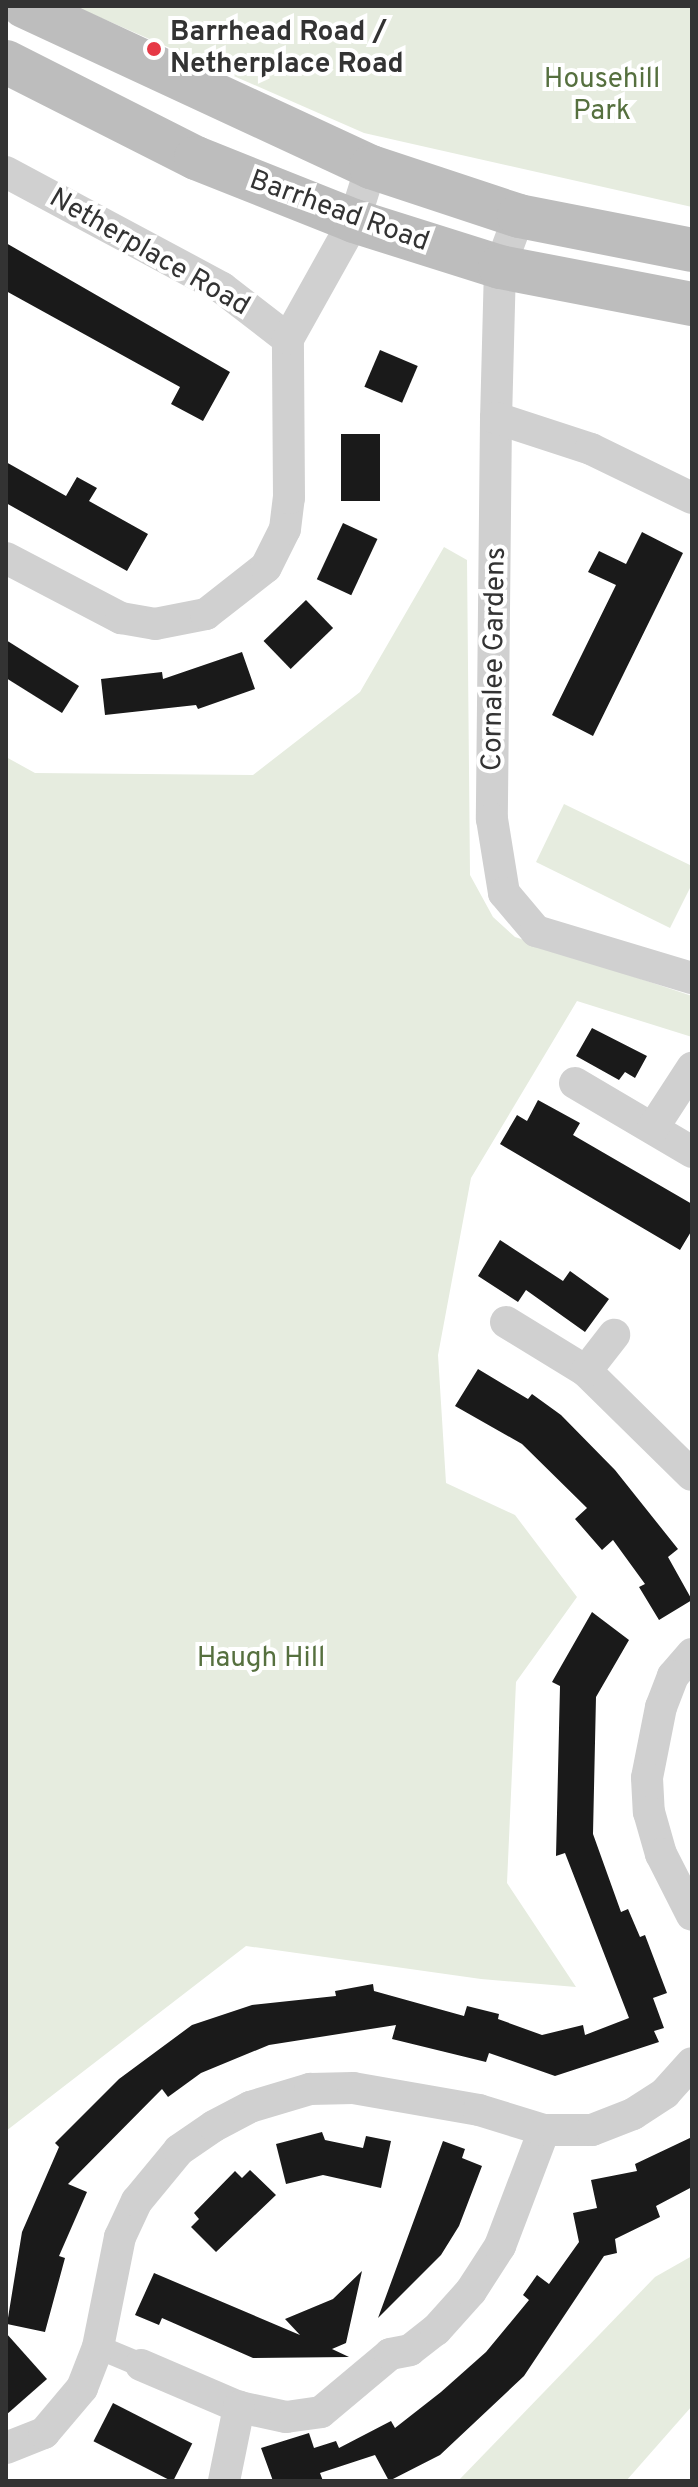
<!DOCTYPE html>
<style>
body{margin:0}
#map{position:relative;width:698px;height:2487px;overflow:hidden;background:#fff;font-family:Overpass,sans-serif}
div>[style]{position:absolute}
.green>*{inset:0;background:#e6ecdf}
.building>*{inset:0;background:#1a1a1a;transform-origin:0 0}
.pedestrian>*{height:24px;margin:-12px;padding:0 12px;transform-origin:12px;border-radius:12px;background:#d0d0d0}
.minor>*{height:32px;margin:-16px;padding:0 16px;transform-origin:16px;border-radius:16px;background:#d0d0d0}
.secondary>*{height:44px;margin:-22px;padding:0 22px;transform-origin:22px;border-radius:22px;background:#bdbdbd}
.dots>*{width:22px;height:22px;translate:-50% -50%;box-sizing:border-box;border:4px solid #fff;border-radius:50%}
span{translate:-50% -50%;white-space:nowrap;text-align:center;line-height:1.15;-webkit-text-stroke:8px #fff;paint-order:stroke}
.poi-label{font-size:28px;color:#333;font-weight:700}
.left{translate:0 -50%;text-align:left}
.park-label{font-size:28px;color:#56703f}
.street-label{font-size:28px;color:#333}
.frame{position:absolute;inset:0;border:8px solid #333;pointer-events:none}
</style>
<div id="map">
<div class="green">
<i style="clip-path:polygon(74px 6px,692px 6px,692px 207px,364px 133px)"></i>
<i style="clip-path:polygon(444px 547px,467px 560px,470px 875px,493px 917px,515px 937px,692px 996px,692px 1037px,577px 1001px,471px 1178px,438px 1355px,446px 1483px,515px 1515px,577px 1597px,516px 1682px,507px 1883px,576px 1987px,481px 1979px,246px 1946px,6px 2131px,6px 757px,35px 773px,253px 775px,360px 692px)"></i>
<i style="clip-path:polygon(564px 804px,692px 866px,692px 884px,670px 928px,536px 862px)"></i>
<i style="clip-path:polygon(692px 2256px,692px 2406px,626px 2481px,458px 2481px,655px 2277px)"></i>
</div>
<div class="building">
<i style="clip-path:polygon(6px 243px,230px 372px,203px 421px,171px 404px,180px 387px,6px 291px)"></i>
<i style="left:380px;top:350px;width:41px;height:40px;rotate:23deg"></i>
<i style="left:341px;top:434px;width:39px;height:67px"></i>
<i style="clip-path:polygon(6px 462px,66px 496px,77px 477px,97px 488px,89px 501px,148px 534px,127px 571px,6px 503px)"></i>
<i style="left:343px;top:523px;width:38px;height:62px;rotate:25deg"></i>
<i style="clip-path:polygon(642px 532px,683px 553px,593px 736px,552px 715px,616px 585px,588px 572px,599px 551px,626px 564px)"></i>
<i style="left:306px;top:600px;width:39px;height:59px;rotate:46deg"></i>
<i style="clip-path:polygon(6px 640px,79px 686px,62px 713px,6px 678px)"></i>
<i style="clip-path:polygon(242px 652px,255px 689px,198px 709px,196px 705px,105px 715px,101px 679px,162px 672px,163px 679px)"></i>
<i style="clip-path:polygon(592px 1028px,647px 1056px,635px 1078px,625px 1072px,619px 1080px,576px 1056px)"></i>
<i style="clip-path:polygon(538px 1100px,580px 1123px,573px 1135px,692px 1204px,692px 1230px,680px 1250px,500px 1144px,517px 1115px,527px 1121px)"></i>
<i style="clip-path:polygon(500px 1240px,563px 1281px,570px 1271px,609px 1299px,585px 1332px,526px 1290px,518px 1302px,478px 1276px)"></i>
<i style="clip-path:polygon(478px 1369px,528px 1399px,532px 1394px,561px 1415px,615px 1470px,678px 1549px,668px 1557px,692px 1600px,659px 1620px,639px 1587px,645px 1584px,613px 1540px,602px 1550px,575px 1519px,587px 1508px,522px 1444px,455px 1406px)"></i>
<i style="clip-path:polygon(592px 1612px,629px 1640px,596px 1697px,593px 1834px,621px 1912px,628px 1909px,640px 1937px,645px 1935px,667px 1993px,653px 1998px,664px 2028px,654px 2031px,659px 2042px,555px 2076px,489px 2053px,486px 2062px,392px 2039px,396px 2025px,269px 2045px,201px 2073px,168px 2097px,162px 2089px,68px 2184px,87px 2192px,59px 2256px,65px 2258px,45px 2332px,7px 2324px,22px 2232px,59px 2147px,55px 2143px,119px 2079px,192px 2025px,252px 2005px,336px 1996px,335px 1991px,373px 1984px,374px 1991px,464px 2016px,467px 2006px,499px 2014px,498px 2019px,542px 2035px,583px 2025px,585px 2035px,629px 2018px,565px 1853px,556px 1856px,560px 1686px,552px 1682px)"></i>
<i style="clip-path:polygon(322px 2132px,325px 2140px,363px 2148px,366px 2136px,391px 2141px,381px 2188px,323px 2175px,286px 2184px,276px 2144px)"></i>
<i style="clip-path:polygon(692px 2137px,692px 2187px,656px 2206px,660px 2217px,615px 2239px,617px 2253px,604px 2256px,524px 2376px,440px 2455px,389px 2481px,375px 2455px,320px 2473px,323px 2481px,273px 2481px,261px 2448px,309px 2433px,314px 2448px,336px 2441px,339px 2448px,391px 2421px,395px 2428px,441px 2392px,486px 2352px,529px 2300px,523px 2295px,537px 2275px,549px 2284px,579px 2242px,573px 2213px,597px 2208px,591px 2180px,637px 2171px,635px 2164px)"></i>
<i style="clip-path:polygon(443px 2141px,465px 2149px,462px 2158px,482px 2166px,459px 2226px,441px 2255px,378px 2318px)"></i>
<i style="clip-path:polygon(250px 2170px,276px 2195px,216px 2252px,191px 2227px,199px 2219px,194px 2213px,235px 2171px,242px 2178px)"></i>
<i style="clip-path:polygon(362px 2271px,346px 2343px,332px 2349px,349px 2357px,253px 2358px,162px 2318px,159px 2325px,135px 2315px,154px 2273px,300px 2335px,285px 2319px,333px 2299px)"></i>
<i style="clip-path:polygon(6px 2333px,47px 2379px,6px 2415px)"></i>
<i style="left:113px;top:2403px;width:89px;height:43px;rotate:27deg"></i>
</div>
<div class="pedestrian">
<i style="left:98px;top:2347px;width:47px;rotate:22.7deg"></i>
</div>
<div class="minor">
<i style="left:6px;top:172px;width:245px;rotate:28.2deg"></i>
<i style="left:222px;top:288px;width:83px;rotate:37.7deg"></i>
<i style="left:519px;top:216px;width:54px;rotate:110.4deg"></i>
<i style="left:500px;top:267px;width:151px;rotate:91.5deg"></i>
<i style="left:496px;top:418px;width:401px;rotate:90.6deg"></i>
<i style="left:492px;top:819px;width:75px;rotate:80.8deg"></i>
<i style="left:504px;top:893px;width:50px;rotate:49.9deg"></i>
<i style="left:536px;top:931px;width:163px;rotate:16.8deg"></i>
<i style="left:496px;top:418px;width:100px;rotate:18.1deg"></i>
<i style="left:591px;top:449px;width:112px;rotate:25.9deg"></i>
<i style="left:6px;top:558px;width:130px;rotate:27.6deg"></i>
<i style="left:121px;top:618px;width:35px;rotate:10deg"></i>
<i style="left:155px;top:624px;width:52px;rotate:-11.1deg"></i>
<i style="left:206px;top:614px;width:76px;rotate:-38.1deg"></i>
<i style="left:266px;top:567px;width:42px;rotate:-63.4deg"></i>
<i style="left:285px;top:529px;width:31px;rotate:-83deg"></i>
<i style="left:289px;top:498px;width:159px;rotate:-90.4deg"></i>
<i style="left:288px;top:339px;width:135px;rotate:-60.8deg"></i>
<i style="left:354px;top:221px;width:57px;rotate:-72.5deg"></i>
<i style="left:575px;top:1083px;width:136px;rotate:30.5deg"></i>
<i style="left:653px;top:1128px;width:72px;rotate:-57deg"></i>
<i style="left:506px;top:1322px;width:94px;rotate:31.5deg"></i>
<i style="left:586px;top:1371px;width:148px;rotate:44.5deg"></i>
<i style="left:586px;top:1371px;width:46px;rotate:-52.1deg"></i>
<i style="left:692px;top:1654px;width:29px;rotate:131deg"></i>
<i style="left:673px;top:1676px;width:33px;rotate:111deg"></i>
<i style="left:661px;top:1707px;width:72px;rotate:101.2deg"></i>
<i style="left:647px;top:1778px;width:34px;rotate:87deg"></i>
<i style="left:649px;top:1812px;width:44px;rotate:74.1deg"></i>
<i style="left:661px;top:1854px;width:68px;rotate:63.1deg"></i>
<i style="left:141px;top:2365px;width:107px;rotate:23.2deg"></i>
<i style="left:239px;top:2407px;width:48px;rotate:12deg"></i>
<i style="left:286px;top:2417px;width:35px;rotate:-8deg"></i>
<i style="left:321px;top:2412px;width:90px;rotate:-40deg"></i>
<i style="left:390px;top:2354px;width:20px;rotate:-11deg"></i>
<i style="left:410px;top:2350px;width:33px;rotate:-38deg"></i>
<i style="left:436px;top:2330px;width:52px;rotate:-48.1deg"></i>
<i style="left:471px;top:2291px;width:54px;rotate:-57.2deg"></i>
<i style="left:500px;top:2246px;width:124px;rotate:-69.2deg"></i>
<i style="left:6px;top:2448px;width:41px;rotate:-21.5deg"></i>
<i style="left:44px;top:2433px;width:59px;rotate:-49.8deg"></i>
<i style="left:82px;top:2388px;width:44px;rotate:-68.7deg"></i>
<i style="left:98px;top:2347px;width:112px;rotate:-78.7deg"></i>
<i style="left:120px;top:2237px;width:40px;rotate:-65deg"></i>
<i style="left:137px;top:2201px;width:66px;rotate:-50.5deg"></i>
<i style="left:179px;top:2150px;width:42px;rotate:-34.4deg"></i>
<i style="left:214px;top:2126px;width:41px;rotate:-27.8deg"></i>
<i style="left:250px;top:2107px;width:63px;rotate:-16.7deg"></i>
<i style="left:310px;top:2089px;width:43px;rotate:-1.3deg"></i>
<i style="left:353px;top:2088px;width:128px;rotate:9.9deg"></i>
<i style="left:479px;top:2110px;width:68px;rotate:17.1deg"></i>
<i style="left:544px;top:2130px;width:48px"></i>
<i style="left:592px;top:2130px;width:44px;rotate:-21.3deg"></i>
<i style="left:633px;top:2114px;width:38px;rotate:-33deg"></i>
<i style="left:665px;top:2093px;width:40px;rotate:-48deg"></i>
<i style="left:224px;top:2481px;width:76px;rotate:-78.5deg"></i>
</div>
<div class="secondary">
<i style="left:24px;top:6px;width:383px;rotate:24.9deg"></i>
<i style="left:371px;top:167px;width:156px;rotate:18.3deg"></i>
<i style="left:519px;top:216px;width:176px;rotate:11.1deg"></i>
<i style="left:6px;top:62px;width:213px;rotate:26.8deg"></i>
<i style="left:196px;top:158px;width:170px;rotate:21.7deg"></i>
<i style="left:354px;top:221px;width:153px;rotate:17.5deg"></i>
<i style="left:500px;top:267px;width:196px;rotate:10.9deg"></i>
</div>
<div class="dots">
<i style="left:154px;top:49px;background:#e63946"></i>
</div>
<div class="poi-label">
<span class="left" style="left:170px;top:49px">Barrhead Road /<br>Netherplace Road</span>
</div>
<div class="park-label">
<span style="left:602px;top:96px">Househill<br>Park</span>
<span style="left:261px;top:1659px">Haugh Hill</span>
</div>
<div class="street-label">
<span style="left:339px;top:212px;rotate:20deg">Barrhead Road</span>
<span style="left:149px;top:253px;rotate:30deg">Netherplace Road</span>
<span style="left:495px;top:659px;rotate:-89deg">Cornalee Gardens</span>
</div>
<div class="frame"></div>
</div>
